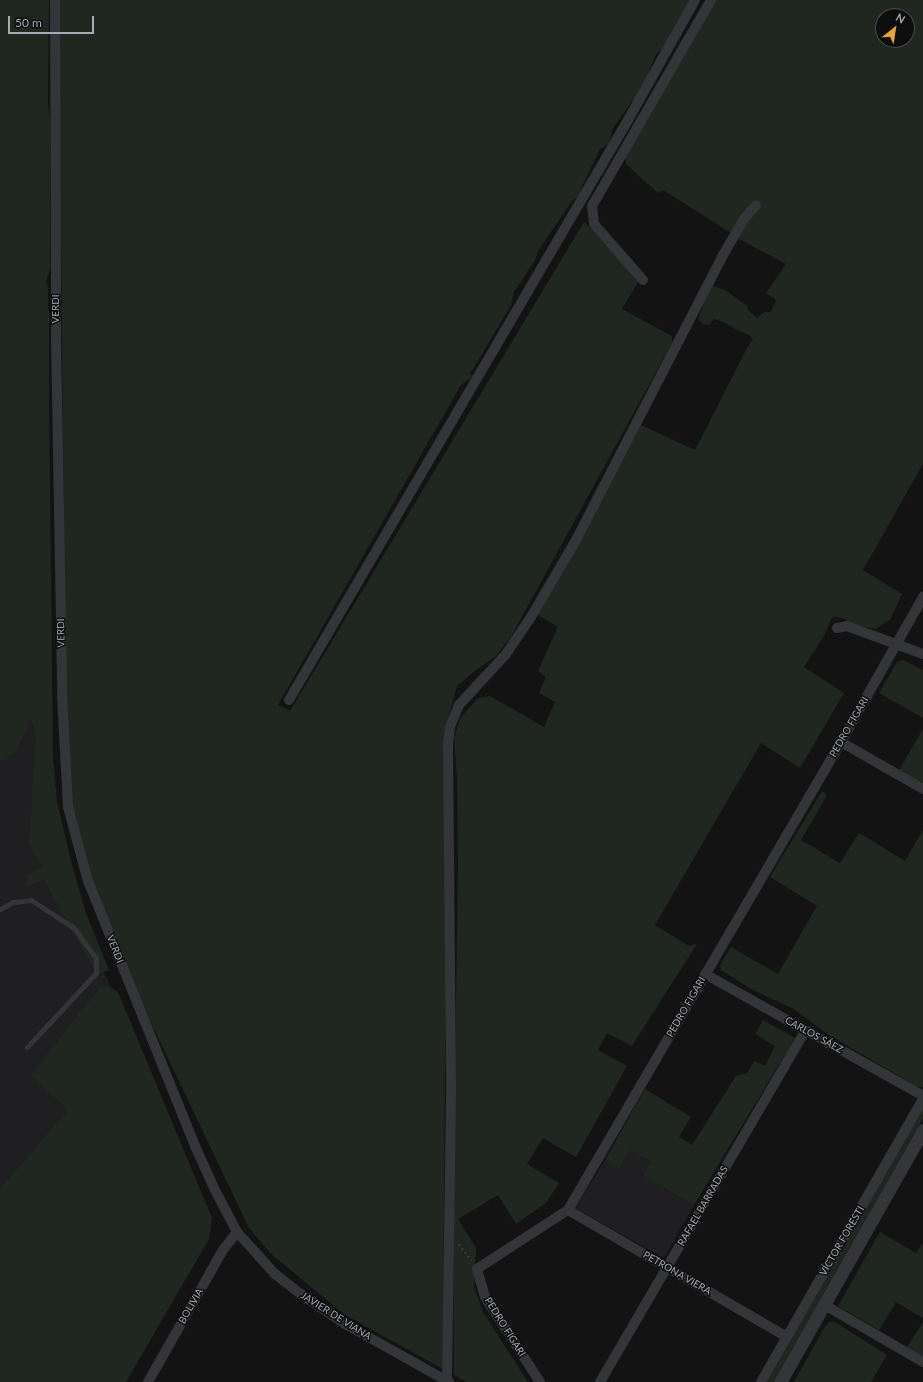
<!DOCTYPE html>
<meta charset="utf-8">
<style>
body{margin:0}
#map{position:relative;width:923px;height:1382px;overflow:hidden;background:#131314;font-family:Lato,sans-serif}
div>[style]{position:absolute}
.built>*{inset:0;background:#1f1f21}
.green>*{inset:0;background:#1f2720}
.path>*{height:2px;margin-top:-1px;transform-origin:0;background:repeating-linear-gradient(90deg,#3a3c40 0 2px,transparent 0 5px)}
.service>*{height:5px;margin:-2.5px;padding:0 2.5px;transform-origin:2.5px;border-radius:2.5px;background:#343539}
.minor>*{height:10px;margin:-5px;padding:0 5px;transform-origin:5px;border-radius:5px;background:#343539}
.tertiary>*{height:13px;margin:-6.5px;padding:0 6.5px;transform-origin:6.5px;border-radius:6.5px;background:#343539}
span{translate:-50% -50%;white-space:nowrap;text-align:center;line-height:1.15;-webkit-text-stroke:3px #0e0e0f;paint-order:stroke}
.street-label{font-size:10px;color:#a5aab4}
.north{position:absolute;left:875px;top:8px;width:40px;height:40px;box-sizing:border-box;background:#0e0e0f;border:1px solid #4a4c51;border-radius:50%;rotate:30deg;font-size:11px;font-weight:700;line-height:16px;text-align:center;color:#a5aab4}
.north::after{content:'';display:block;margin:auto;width:14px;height:18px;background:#e8a337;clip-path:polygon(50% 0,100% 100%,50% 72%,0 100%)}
.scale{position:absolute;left:8px;top:16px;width:86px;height:18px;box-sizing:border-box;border:2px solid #a5aab4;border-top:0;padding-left:5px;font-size:12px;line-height:14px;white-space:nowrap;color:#a5aab4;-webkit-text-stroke:3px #0e0e0f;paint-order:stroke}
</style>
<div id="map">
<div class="built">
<i style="clip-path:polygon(39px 666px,55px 862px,137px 1046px,0 1199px,0 671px)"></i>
<i style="clip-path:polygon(630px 1150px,652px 1162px,643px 1176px,694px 1205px,664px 1258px,575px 1208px,605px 1160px,620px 1169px)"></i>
</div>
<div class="green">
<i style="clip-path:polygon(0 0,49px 0,48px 101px,50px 121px,50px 270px,46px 281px,48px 287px,48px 309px,51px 316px,49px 325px,49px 400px,53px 755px,57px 802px,72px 865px,86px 913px,109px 970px,97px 975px,44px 880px,26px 887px,27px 876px,42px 867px,29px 844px,36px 737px,31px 718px,16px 752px,0 762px)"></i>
<i style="clip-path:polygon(60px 0,691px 0,671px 32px,666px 46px,657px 53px,650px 68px,646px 81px,612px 130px,609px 144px,600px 149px,577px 197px,572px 201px,538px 251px,535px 260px,514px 292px,511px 305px,470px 374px,474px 376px,461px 385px,278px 705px,290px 711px,584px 222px,641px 277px,622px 309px,672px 336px,672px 343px,512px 635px,496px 656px,476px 670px,457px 686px,448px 718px,443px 743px,446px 893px,443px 1369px,345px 1315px,271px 1254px,249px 1228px,93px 901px,67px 801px,59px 49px)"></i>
<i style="clip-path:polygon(evenodd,714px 0,923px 0,923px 464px,863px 570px,902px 594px,890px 620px,875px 629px,853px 624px,842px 618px,834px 617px,831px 619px,824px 636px,804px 667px,844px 693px,800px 768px,761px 743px,655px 925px,689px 946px,697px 944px,632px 1046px,607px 1033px,598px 1050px,627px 1066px,576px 1157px,543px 1138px,527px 1164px,559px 1183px,546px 1203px,516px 1224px,498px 1195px,458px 1219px,476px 1248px,474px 1287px,483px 1312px,528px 1382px,466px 1382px,454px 1375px,453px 1217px,458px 862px,457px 779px,454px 738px,460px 719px,466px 711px,479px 698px,490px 696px,544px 727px,555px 702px,539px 693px,546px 677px,538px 671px,558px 627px,538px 615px,641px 425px,695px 450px,747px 348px,753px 339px,747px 334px,739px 331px,723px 322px,714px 319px,709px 325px,703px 324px,698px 319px,709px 290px,713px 286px,725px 290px,746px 305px,749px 311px,757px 318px,764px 312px,771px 312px,776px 300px,766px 293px,786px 264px,739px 239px,731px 245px,734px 235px,663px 190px,658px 193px,626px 164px,625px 154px,714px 0,883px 16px,907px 16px,907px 40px,883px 40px,883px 16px)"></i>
<i style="clip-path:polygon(903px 660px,923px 670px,923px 718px,879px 693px,897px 662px)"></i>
<i style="clip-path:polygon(923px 729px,923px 794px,895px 777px)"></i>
<i style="clip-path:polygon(822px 791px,827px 795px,801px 840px,840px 863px,859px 833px,905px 861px,923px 830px,923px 1087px,916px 1086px,829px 1035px,792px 1008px,753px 990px,721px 970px,720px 965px,731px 947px,778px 974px,817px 906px,770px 877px)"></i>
<i style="clip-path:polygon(100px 987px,109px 987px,118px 992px,212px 1218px,209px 1239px,126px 1382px,0 1382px,0 1189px,68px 1110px,31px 1075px)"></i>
<i style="clip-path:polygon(763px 1020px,795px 1038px,694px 1205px,643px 1176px,651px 1162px,630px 1150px,620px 1169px,605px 1160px,645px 1089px,691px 1117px,679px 1137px,692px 1145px,736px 1076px,747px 1073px,754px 1061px,765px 1066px,775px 1046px,755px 1034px)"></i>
<i style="clip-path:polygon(923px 1099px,923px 1118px,773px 1382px,767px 1382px,892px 1159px)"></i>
<i style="clip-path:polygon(880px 1232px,916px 1253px,923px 1243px,923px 1318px,896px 1302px,879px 1330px,838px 1306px)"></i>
<i style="clip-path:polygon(829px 1322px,835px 1322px,887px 1355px,871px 1382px,794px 1382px,824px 1328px)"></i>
<i style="clip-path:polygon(923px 1322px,923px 1357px,907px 1347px)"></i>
</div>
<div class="path">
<i style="left:459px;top:1244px;width:21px;rotate:53deg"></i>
</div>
<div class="service">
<i style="left:0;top:909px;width:15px;rotate:-28deg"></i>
<i style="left:13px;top:902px;width:18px;rotate:-6deg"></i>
<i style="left:31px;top:900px;width:51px;rotate:33.1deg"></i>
<i style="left:74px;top:928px;width:37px;rotate:54deg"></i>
<i style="left:96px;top:958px;width:15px;rotate:90deg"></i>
<i style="left:96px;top:973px;width:101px;rotate:133deg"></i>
</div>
<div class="minor">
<i style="left:55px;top:0;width:336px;rotate:89.8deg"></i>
<i style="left:56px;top:336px;width:360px;rotate:89deg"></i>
<i style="left:62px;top:696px;width:111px;rotate:86.9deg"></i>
<i style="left:68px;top:807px;width:77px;rotate:74.9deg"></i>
<i style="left:88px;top:881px;width:286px;rotate:68deg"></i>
<i style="left:195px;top:1146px;width:48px;rotate:65.6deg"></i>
<i style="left:215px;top:1190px;width:47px;rotate:62.4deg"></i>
<i style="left:237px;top:1232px;width:57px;rotate:47.9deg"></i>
<i style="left:275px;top:1274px;width:33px;rotate:38deg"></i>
<i style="left:301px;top:1294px;width:55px;rotate:34deg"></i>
<i style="left:347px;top:1325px;width:117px;rotate:29.2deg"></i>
<i style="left:643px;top:280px;width:74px;rotate:-131.2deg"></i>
<i style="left:594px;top:224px;width:18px;rotate:-96deg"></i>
<i style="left:592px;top:206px;width:238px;rotate:-60deg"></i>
<i style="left:837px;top:628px;width:10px;rotate:-11deg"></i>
<i style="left:847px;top:626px;width:81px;rotate:20.2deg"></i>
<i style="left:289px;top:700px;width:672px;rotate:-59.69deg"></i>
<i style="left:628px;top:120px;width:137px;rotate:-60.8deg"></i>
<i style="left:841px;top:742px;width:95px;rotate:29.8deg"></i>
<i style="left:705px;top:974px;width:250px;rotate:29.2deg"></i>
<i style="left:568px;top:1210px;width:253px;rotate:30.1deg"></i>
<i style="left:823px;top:1304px;width:116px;rotate:30.1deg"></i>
<i style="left:447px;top:1381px;width:296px;rotate:-89.2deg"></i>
<i style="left:451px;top:1085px;width:341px;rotate:-90.5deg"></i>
<i style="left:448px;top:744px;width:17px;rotate:-83deg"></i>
<i style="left:450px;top:727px;width:24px;rotate:-68deg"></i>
<i style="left:459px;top:705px;width:69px;rotate:-47.3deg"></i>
<i style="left:506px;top:654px;width:45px;rotate:-56deg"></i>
<i style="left:531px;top:617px;width:89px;rotate:-59.7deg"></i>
<i style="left:576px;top:540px;width:321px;rotate:-62.7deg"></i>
<i style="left:723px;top:255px;width:42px;rotate:-59.7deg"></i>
<i style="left:744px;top:219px;width:18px;rotate:-49deg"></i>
<i style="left:148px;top:1382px;width:152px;rotate:-60.4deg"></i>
<i style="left:223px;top:1250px;width:23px;rotate:-52deg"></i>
<i style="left:540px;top:1382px;width:101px;rotate:-122.9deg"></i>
<i style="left:485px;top:1297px;width:29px;rotate:-106deg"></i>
<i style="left:477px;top:1269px;width:108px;rotate:-33deg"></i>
<i style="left:568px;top:1210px;width:542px;rotate:-59.74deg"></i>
<i style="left:841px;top:742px;width:167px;rotate:-60.5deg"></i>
<i style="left:600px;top:1382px;width:406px;rotate:-59.7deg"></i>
<i style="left:761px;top:1382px;width:326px;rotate:-60.2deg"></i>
</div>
<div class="tertiary">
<i style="left:780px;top:1382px;width:290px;rotate:-60.4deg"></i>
</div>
<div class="street-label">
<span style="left:56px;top:309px;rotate:-90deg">VERDI</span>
<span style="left:61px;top:633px;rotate:-91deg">VERDI</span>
<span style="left:849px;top:727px;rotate:-60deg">PEDRO FIGARI</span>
<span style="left:115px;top:949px;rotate:68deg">VERDI</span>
<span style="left:686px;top:1007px;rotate:-60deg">PEDRO FIGARI</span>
<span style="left:814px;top:1035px;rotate:29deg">CARLOS SÁEZ</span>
<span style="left:703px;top:1206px;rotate:-60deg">RAFAEL BARRADAS</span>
<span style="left:842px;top:1241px;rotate:-60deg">VÍCTOR FORESTI</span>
<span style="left:677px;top:1273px;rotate:30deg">PETRONA VIERA</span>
<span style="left:191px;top:1306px;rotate:-60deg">BOLIVIA</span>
<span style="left:336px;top:1316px;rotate:32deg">JAVIER DE VIANA</span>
<span style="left:505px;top:1327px;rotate:58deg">PEDRO FIGARI</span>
</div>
<div class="north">N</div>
<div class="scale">50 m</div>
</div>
